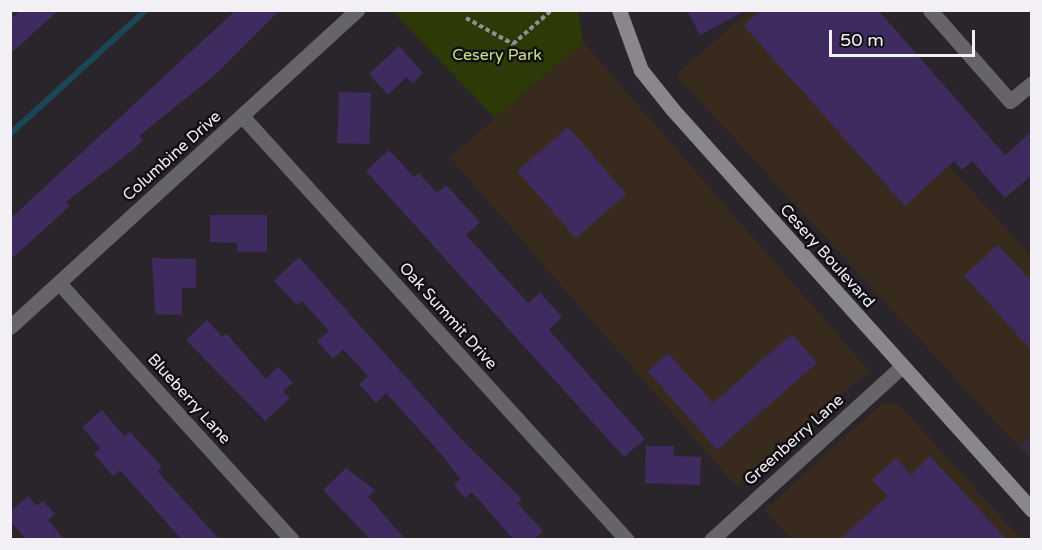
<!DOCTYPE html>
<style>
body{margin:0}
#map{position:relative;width:1042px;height:550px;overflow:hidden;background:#29252b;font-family:"Varela Round",sans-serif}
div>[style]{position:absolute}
.commercial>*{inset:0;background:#382b1d;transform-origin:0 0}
.built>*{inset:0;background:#342c38}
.green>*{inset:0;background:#2d3907}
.stream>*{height:6px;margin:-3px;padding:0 3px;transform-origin:3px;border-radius:3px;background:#1b4656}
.building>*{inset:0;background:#402b60;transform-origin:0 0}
.path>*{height:4px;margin-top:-2px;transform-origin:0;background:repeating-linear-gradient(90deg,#928f94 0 4.5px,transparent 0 7.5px)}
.minor>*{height:15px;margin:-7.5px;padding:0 7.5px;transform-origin:7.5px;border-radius:7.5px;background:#666468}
.secondary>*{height:15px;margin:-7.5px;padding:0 7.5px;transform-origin:7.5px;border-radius:7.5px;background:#8a878c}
span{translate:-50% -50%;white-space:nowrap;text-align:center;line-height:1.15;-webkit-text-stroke:5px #110f12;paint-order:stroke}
.park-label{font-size:16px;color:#c7e185}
.street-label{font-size:16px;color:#f3f0f5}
.frame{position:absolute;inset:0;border:12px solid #f3f0f5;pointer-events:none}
.scale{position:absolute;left:829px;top:30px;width:146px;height:27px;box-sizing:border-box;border:3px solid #f3f0f5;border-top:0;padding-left:8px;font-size:18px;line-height:21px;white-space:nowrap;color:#f3f0f5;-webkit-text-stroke:4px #110f12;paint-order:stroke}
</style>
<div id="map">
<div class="commercial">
<i style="clip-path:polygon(749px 11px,807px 11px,1031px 256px,1031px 434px,1018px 446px,676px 75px)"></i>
<i style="left:583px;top:42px;width:436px;height:176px;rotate:49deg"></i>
<i style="clip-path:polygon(883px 403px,899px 405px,1021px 539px,791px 539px,765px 510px)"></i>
</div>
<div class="built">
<i style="clip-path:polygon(1031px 434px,1031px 459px,1018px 446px)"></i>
</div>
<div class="green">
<i style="clip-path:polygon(578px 11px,583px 42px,495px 118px,393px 12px)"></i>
</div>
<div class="stream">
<i style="left:10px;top:134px;width:184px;rotate:-42.4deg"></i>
</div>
<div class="building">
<i style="clip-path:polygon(21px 10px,59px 10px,10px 54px,10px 20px)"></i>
<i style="clip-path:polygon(236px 10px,280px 10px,216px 74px,139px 136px,143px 141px,129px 153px,66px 202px,70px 206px,10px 260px,10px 219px)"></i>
<i style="clip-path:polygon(687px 10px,747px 10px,700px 35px)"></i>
<i style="clip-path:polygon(761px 10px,878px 10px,1005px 155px,1032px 131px,1032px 175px,1005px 198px,972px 161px,962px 170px,954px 161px,905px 206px,744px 26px)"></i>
<i style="clip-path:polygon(399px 46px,423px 73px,413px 83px,407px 77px,388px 95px,369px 74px)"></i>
<i style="left:339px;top:92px;width:32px;height:51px;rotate:2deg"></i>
<i style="left:568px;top:127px;width:89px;height:67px;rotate:49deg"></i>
<i style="clip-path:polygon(389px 150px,414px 177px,419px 173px,437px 193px,446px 185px,480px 222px,466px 235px,528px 303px,540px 293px,562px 317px,549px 330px,645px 439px,624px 457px,366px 171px)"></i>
<i style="clip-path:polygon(210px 215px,267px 215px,267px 252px,237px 252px,237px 243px,210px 242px)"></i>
<i style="clip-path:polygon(998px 245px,1032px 282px,1032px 351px,964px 276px)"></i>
<i style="clip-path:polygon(299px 257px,461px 439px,522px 499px,517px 503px,543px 531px,534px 540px,514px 540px,472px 492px,465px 498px,454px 485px,460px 479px,443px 456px,386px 393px,376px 403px,359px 384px,368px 376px,343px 349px,333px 359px,317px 341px,329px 331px,302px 301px,297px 305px,274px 281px)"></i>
<i style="clip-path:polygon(152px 258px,196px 259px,196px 288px,182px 288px,182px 315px,155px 314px)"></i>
<i style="clip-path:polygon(207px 320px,222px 337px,226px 333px,266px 379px,278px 367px,293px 383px,283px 391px,290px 398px,265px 421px,186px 340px)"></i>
<i style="clip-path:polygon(792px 334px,817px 363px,717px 450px,648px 371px,668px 353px,713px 403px)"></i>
<i style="clip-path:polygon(102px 410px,124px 436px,130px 432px,162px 467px,157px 471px,220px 540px,182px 540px,120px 470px,113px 476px,94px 454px,100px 448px,82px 427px)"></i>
<i style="clip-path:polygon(646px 446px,674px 446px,673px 456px,701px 457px,700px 485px,645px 483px)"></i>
<i style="clip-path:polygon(930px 456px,1007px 540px,839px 540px,887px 496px,872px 480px,896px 458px,911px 475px)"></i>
<i style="clip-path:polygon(346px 468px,375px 490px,368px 497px,406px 540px,371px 540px,323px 490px)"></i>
<i style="clip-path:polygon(28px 496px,37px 506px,43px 501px,55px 514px,48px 520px,65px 540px,27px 540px,10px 521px,10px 512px)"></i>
</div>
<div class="path">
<i style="left:466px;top:18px;width:54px;rotate:29deg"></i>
<i style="left:513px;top:44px;width:52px;rotate:-41.1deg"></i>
</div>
<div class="minor">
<i style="left:930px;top:10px;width:121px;rotate:48.7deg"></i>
<i style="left:1010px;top:101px;width:28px;rotate:-39deg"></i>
<i style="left:242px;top:116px;width:573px;rotate:47.76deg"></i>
<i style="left:59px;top:283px;width:347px;rotate:47.8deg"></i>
<i style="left:10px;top:327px;width:470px;rotate:-42.4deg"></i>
<i style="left:711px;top:540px;width:257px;rotate:-42.3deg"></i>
</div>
<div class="secondary">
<i style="left:619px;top:10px;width:64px;rotate:69.9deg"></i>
<i style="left:641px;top:70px;width:51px;rotate:51.3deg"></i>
<i style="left:673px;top:110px;width:537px;rotate:48.09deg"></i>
</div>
<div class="park-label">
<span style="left:497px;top:55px">Cesery Park</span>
</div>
<div class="street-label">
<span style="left:172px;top:156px;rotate:-42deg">Columbine Drive</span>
<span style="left:827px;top:256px;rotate:48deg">Cesery Boulevard</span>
<span style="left:448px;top:316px;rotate:48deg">Oak Summit Drive</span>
<span style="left:189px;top:399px;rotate:48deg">Blueberry Lane</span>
<span style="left:794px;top:440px;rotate:-42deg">Greenberry Lane</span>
</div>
<div class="frame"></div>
<div class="scale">50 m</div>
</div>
